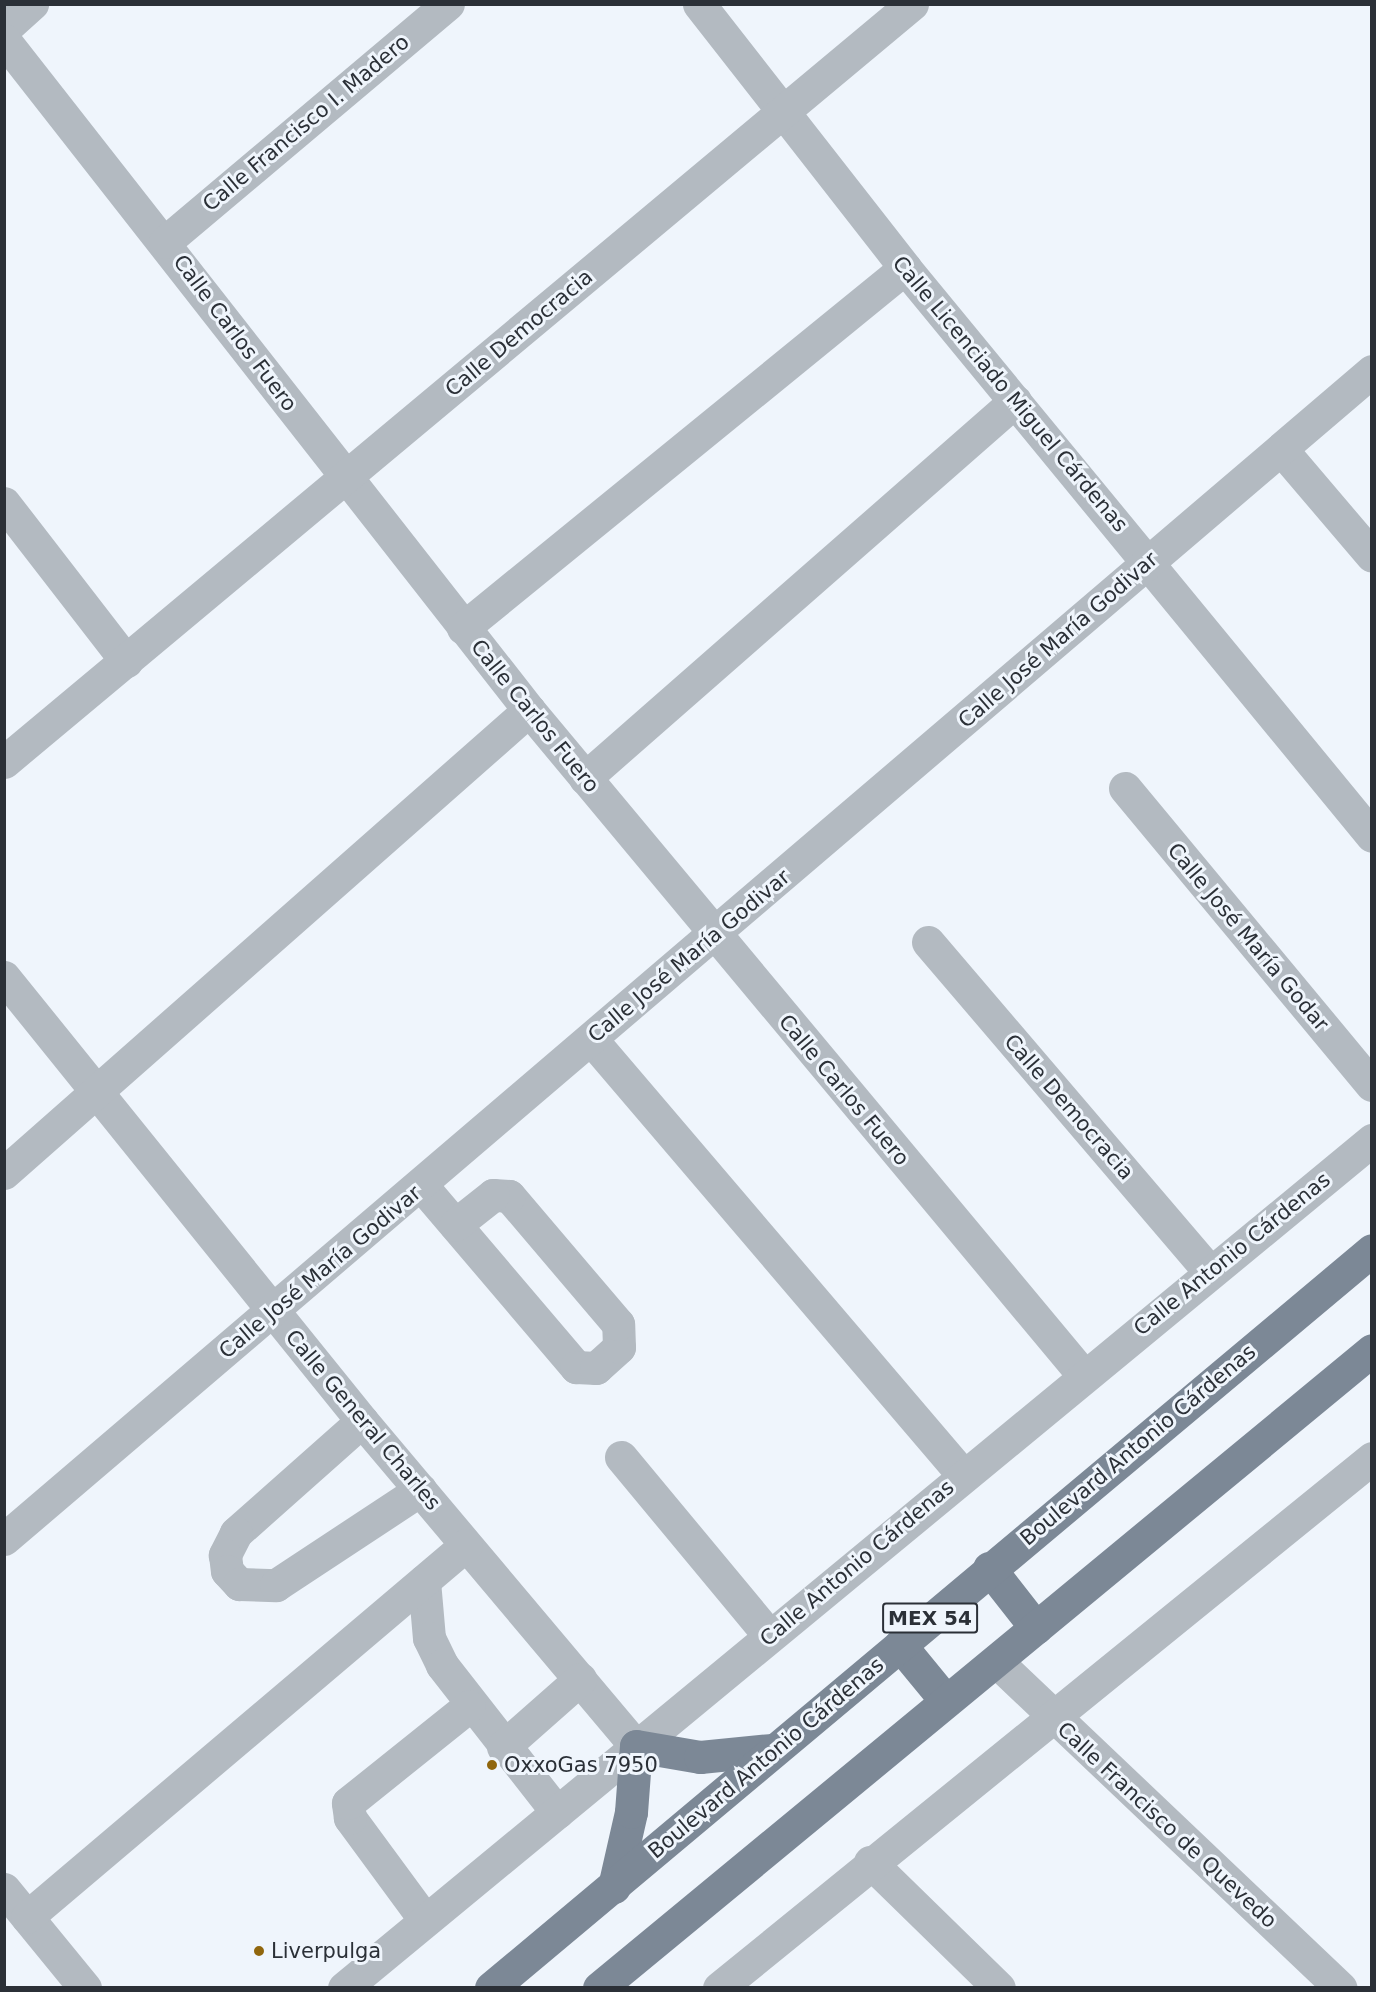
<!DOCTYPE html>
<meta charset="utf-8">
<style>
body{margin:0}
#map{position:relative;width:1376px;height:1992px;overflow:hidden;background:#eff5fc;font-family:"DejaVu Sans",sans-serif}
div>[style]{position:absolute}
.minor>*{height:33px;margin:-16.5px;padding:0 16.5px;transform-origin:16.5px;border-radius:16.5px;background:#b3bac1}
.major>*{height:33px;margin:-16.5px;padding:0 16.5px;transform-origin:16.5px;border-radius:16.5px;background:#7c8896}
.dots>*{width:16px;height:16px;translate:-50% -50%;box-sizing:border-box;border:3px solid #eff5fc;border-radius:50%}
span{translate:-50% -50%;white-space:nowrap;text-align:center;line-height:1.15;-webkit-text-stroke:6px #eff5fc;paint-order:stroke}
.shield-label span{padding:2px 4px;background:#eff5fc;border:2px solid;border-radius:4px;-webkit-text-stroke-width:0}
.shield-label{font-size:20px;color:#2b3037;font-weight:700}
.street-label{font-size:21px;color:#2b3037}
.poi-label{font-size:21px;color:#2b3037}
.left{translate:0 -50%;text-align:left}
.frame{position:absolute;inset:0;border:6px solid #2b3037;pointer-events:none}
</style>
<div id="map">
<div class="minor">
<i style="left:699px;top:4px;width:335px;rotate:52deg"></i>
<i style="left:905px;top:268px;width:735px;rotate:50.57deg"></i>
<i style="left:4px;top:29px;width:38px;rotate:-42deg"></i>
<i style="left:4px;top:40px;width:851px;rotate:51.92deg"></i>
<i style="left:529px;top:710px;width:867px;rotate:50.19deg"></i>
<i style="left:165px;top:242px;width:370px;rotate:-40.1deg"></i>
<i style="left:1281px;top:449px;width:140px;rotate:49.6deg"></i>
<i style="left:4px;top:503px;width:200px;rotate:52.3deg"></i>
<i style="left:463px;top:628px;width:570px;rotate:-39.16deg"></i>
<i style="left:4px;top:762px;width:1183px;rotate:-39.86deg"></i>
<i style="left:585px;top:778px;width:572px;rotate:-41.24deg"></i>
<i style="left:1125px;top:788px;width:386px;rotate:50.3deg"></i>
<i style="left:928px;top:942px;width:434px;rotate:49.5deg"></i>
<i style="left:4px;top:977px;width:570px;rotate:51.12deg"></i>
<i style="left:362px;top:1421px;width:425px;rotate:49.9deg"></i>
<i style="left:591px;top:1039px;width:573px;rotate:49.53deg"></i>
<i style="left:4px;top:1173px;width:700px;rotate:-41.41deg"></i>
<i style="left:422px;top:1186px;width:238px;rotate:49.6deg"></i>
<i style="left:576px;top:1367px;width:20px;rotate:3deg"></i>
<i style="left:596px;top:1368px;width:31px;rotate:-42deg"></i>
<i style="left:619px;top:1347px;width:23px;rotate:-92deg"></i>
<i style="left:618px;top:1324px;width:168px;rotate:-130.4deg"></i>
<i style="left:509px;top:1196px;width:16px;rotate:-176deg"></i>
<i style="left:493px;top:1195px;width:48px;rotate:141.7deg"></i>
<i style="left:362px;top:1421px;width:169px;rotate:138.4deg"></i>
<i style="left:236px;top:1533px;width:25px;rotate:117deg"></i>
<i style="left:225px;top:1555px;width:16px;rotate:83deg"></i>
<i style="left:227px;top:1571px;width:18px;rotate:47deg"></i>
<i style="left:239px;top:1584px;width:37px;rotate:2deg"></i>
<i style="left:276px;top:1585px;width:173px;rotate:-33.4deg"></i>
<i style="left:621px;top:1457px;width:231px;rotate:50.3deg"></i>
<i style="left:4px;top:1539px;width:1799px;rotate:-40.49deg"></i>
<i style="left:424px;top:1581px;width:57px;rotate:85deg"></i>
<i style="left:429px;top:1638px;width:30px;rotate:64deg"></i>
<i style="left:442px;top:1665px;width:187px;rotate:52deg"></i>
<i style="left:996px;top:1661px;width:475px;rotate:43.5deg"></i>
<i style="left:503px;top:1747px;width:103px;rotate:-41.4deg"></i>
<i style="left:870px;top:1862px;width:180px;rotate:44.3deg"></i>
<i style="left:4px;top:1889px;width:128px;rotate:50.7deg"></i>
<i style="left:27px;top:1917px;width:575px;rotate:-40.28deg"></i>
<i style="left:425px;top:1920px;width:127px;rotate:-126.3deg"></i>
<i style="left:350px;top:1818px;width:15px;rotate:-98deg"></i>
<i style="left:348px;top:1803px;width:155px;rotate:-38.7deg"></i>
<i style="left:344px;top:1988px;width:1333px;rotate:-39.52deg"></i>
<i style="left:719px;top:1988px;width:841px;rotate:-39.06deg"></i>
</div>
<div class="major">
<i style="left:989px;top:1568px;width:76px;rotate:51.9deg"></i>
<i style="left:900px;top:1645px;width:72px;rotate:50.6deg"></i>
<i style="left:614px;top:1887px;width:77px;rotate:-77.2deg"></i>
<i style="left:631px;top:1812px;width:66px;rotate:-85.7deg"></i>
<i style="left:636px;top:1746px;width:65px;rotate:9.8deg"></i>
<i style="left:700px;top:1757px;width:70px;rotate:-5.7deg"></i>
<i style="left:491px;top:1988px;width:1149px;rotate:-39.95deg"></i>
<i style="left:599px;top:1988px;width:1002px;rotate:-39.53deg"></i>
</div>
<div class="dots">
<i style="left:492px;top:1765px;background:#90660d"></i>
<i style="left:259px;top:1951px;background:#90660d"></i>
</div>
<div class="shield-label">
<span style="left:930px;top:1618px">MEX 54</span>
</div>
<div class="street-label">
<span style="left:306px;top:123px;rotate:-40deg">Calle Francisco I. Madero</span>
<span style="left:235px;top:333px;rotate:53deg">Calle Carlos Fuero</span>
<span style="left:519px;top:333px;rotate:-40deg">Calle Democracia</span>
<span style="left:1010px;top:394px;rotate:50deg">Calle Licenciado Miguel Cárdenas</span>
<span style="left:1058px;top:640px;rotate:-41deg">Calle José María Godivar</span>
<span style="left:535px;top:716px;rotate:51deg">Calle Carlos Fuero</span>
<span style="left:1248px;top:937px;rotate:50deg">Calle José María Godar</span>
<span style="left:689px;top:956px;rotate:-40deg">Calle José María Godivar</span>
<span style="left:844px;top:1090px;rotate:50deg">Calle Carlos Fuero</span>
<span style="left:1069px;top:1107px;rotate:49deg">Calle Democracia</span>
<span style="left:1232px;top:1254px;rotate:-39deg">Calle Antonio Cárdenas</span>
<span style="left:320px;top:1272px;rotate:-40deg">Calle José María Godivar</span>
<span style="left:363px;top:1420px;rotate:50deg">Calle General Charles</span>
<span style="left:1138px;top:1445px;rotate:-40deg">Boulevard Antonio Cárdenas</span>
<span style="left:857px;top:1563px;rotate:-40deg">Calle Antonio Cárdenas</span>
<span style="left:766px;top:1758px;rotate:-40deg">Boulevard Antonio Cárdenas</span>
<span style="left:1167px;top:1825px;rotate:43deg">Calle Francisco de Quevedo</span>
</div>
<div class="poi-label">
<span class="left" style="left:504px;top:1765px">OxxoGas 7950</span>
<span class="left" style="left:271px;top:1951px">Liverpulga</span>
</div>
<div class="frame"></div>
</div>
